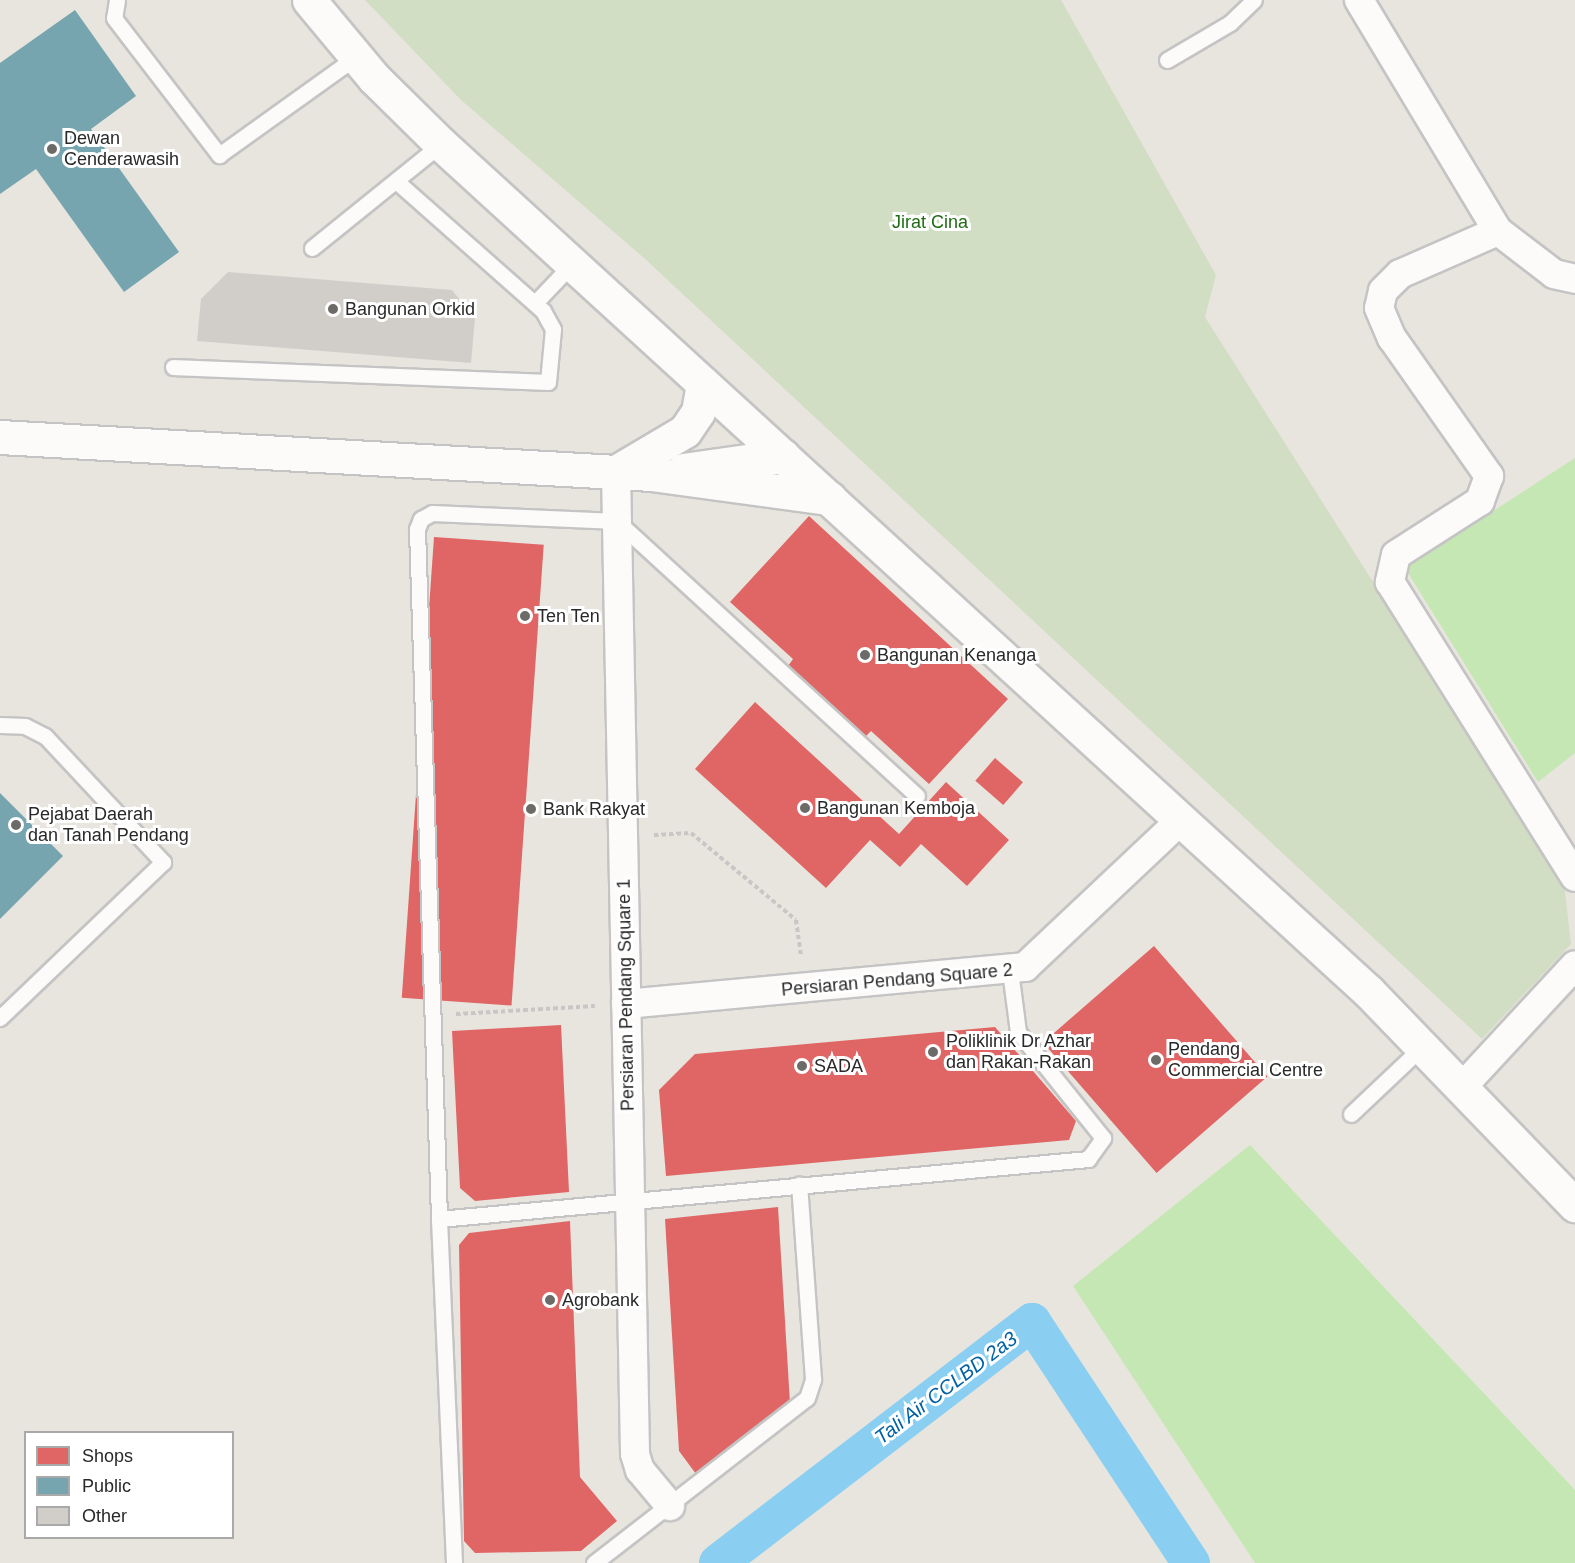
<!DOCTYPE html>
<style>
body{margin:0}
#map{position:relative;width:1575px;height:1563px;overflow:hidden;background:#e8e5de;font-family:Arial,sans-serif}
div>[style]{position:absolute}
.green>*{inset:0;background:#c5e7b3}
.cemetery>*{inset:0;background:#d2dec4}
.shops>*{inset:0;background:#e06666;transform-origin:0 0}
.public>*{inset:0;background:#76a5af}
.canal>*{height:38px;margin:-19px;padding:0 19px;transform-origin:19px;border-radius:19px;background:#8acff2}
.building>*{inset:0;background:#d1cec9}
.path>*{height:4px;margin-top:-2px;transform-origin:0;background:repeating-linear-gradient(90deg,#c8c7c6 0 4.5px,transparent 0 7.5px)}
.roads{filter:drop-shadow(2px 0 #c5c4c4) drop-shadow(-2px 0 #c5c4c4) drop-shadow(0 2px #c5c4c4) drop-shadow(0 -2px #c5c4c4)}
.service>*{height:15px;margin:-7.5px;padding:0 7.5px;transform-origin:7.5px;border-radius:7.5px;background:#fcfbfa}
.minor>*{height:28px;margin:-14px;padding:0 14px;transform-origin:14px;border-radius:14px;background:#fcfbfa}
.tertiary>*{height:33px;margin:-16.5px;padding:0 16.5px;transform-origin:16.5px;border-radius:16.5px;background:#fcfbfa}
.dots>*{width:16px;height:16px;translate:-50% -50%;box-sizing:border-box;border:3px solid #fff;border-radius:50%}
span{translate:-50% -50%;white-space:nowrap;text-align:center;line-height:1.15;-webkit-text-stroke:6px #fff;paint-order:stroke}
.poi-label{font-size:18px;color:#292929}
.left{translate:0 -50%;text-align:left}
.park-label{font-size:18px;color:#1f6c13}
.street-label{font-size:18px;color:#292929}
.water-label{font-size:20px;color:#0161a5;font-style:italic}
.legend{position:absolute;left:24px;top:1431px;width:210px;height:108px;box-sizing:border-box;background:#fff;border:2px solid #a9a9a9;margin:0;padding:8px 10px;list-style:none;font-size:18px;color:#292929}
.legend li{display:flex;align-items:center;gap:12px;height:30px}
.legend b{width:30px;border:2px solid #a9a9a9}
</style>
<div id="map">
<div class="green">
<i style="clip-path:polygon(1575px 458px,1575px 753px,1538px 782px,1405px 568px)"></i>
<i style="clip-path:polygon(1250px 1145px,1575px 1490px,1575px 1563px,1255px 1563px,1073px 1286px)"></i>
</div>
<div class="cemetery">
<i style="clip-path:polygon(365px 0,1061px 0,1216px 275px,1205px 317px,1564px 883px,1571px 944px,1482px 1039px,644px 258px,461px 100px)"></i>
</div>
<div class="shops">
<i style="clip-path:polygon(809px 516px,1008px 699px,929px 784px,871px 731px,865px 737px,788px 666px,793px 659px,730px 602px)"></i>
<i style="left:434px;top:537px;width:110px;height:462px;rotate:4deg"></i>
<i style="clip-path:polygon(755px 702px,899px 834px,946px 782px,1009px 840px,967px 886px,921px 844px,900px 867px,870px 840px,826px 888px,695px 769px)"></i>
<i style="left:995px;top:758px;width:37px;height:30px;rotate:41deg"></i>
<i style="left:1154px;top:946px;width:173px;height:147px;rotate:49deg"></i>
<i style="clip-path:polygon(561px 1025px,569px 1192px,475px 1201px,460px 1188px,452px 1031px)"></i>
<i style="clip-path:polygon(995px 1027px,1076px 1121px,1069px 1140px,666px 1176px,659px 1090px,695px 1054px)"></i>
<i style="clip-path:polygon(778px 1207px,790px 1403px,696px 1474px,679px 1451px,665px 1219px)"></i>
<i style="clip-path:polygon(570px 1221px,580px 1477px,617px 1521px,581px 1551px,475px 1553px,464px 1541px,459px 1245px,469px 1233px)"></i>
</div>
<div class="public">
<i style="clip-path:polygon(75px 10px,136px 96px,91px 129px,179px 252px,124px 292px,36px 169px,0 194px,0 63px)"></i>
<i style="clip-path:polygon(0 793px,63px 856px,0 919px)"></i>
</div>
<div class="canal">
<i style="left:718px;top:1563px;width:396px;rotate:-37.5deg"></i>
<i style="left:1032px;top:1322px;width:289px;rotate:56.6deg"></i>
</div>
<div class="building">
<i style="clip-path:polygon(228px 272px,452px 290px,475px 318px,471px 363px,197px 341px,201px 299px)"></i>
</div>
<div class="path">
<i style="left:654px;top:835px;width:37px;rotate:-3deg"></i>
<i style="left:691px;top:833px;width:136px;rotate:39.6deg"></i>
<i style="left:796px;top:920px;width:35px;rotate:82deg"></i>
<i style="left:456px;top:1014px;width:139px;rotate:-3.3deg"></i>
</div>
<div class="roads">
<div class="service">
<i style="left:117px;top:0;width:18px;rotate:99deg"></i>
<i style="left:114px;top:18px;width:173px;rotate:52.5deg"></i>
<i style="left:219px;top:155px;width:168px;rotate:-35.6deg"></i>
<i style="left:1167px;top:60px;width:73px;rotate:-30.4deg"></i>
<i style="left:1230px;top:23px;width:33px;rotate:-44deg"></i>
<i style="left:312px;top:248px;width:166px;rotate:-38.9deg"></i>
<i style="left:535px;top:303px;width:54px;rotate:-46.5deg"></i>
<i style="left:173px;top:367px;width:375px;rotate:2.3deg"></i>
<i style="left:548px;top:382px;width:53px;rotate:-84.6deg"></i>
<i style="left:553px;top:329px;width:21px;rotate:-119deg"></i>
<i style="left:543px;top:311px;width:196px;rotate:-138.5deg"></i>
<i style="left:0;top:725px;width:25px;rotate:2deg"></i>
<i style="left:25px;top:726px;width:22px;rotate:27deg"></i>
<i style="left:45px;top:736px;width:173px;rotate:46.9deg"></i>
<i style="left:163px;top:862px;width:226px;rotate:136.3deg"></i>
<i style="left:917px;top:796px;width:407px;rotate:-137.5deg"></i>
<i style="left:617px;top:521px;width:185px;rotate:-177.5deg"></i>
<i style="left:432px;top:513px;width:13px;rotate:151deg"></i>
<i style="left:421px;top:519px;width:11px;rotate:112deg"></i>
<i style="left:417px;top:529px;width:690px;rotate:88.17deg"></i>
<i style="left:439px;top:1219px;width:652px;rotate:-5.28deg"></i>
<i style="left:1088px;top:1159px;width:26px;rotate:-54deg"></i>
<i style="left:1103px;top:1138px;width:136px;rotate:-128.7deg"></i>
<i style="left:1018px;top:1032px;width:63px;rotate:-97.4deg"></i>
<i style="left:1351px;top:1114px;width:99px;rotate:-43.4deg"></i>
<i style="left:439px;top:1219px;width:344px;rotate:87.5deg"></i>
<i style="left:594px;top:1563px;width:269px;rotate:-37.8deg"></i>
<i style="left:807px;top:1398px;width:20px;rotate:-72deg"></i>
<i style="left:813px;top:1379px;width:195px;rotate:-94.1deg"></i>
</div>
<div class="minor">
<i style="left:1359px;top:0;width:270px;rotate:59deg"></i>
<i style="left:1498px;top:231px;width:71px;rotate:37.5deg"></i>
<i style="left:1554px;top:274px;width:22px;rotate:13deg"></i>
<i style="left:1498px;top:231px;width:107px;rotate:156.3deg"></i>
<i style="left:1400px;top:274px;width:24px;rotate:135deg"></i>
<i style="left:1383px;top:291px;width:17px;rotate:103deg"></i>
<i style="left:1379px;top:308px;width:33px;rotate:67deg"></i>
<i style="left:1392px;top:338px;width:169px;rotate:54.9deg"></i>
<i style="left:1489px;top:476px;width:27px;rotate:110deg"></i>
<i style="left:1480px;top:501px;width:100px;rotate:147.3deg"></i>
<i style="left:1396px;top:555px;width:28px;rotate:103deg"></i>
<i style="left:1390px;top:582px;width:348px;rotate:57.9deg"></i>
<i style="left:616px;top:472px;width:982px;rotate:88.89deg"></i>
<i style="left:635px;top:1454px;width:17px;rotate:73deg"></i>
<i style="left:640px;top:1470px;width:47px;rotate:50.2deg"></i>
<i style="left:626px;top:1004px;width:401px;rotate:-5.3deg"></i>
<i style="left:1025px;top:967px;width:214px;rotate:-43.3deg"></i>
<i style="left:1464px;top:1085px;width:163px;rotate:-47.2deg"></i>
</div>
<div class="tertiary">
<i style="left:309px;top:0;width:102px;rotate:50.2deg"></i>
<i style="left:374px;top:78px;width:94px;rotate:44.6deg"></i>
<i style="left:441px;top:144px;width:1256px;rotate:42.42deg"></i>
<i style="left:1368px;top:991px;width:298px;rotate:46deg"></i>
<i style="left:0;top:437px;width:652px;rotate:3.25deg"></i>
<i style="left:651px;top:474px;width:180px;rotate:7.7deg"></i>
<i style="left:683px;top:470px;width:101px;rotate:-8deg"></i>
<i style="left:616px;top:472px;width:80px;rotate:-30.7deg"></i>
<i style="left:685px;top:431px;width:23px;rotate:-56deg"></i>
<i style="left:698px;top:412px;width:29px;rotate:-80deg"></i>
</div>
</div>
<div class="dots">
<i style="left:52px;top:149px;background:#6c6b68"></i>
<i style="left:333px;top:309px;background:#6c6b68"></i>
<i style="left:525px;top:616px;background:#6c6b68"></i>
<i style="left:865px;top:655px;background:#6c6b68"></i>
<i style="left:805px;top:808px;background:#6c6b68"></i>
<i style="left:531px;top:809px;background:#6c6b68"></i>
<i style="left:16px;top:825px;background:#6c6b68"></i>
<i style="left:933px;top:1052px;background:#6c6b68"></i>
<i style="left:1156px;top:1060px;background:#6c6b68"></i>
<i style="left:802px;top:1066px;background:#6c6b68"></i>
<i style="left:550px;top:1300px;background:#6c6b68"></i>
</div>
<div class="poi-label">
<span class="left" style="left:64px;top:149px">Dewan<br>Cenderawasih</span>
<span class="left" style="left:345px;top:309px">Bangunan Orkid</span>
<span class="left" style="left:537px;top:616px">Ten Ten</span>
<span class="left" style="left:877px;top:655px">Bangunan Kenanga</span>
<span class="left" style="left:817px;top:808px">Bangunan Kemboja</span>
<span class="left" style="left:543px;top:809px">Bank Rakyat</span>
<span class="left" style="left:28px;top:825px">Pejabat Daerah<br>dan Tanah Pendang</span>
<span class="left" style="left:946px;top:1052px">Poliklinik Dr Azhar<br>dan Rakan-Rakan</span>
<span class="left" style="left:1168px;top:1060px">Pendang<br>Commercial Centre</span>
<span class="left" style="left:814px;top:1066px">SADA</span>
<span class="left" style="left:562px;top:1300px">Agrobank</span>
</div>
<div class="park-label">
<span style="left:930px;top:222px">Jirat Cina</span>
</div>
<div class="street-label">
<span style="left:897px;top:980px;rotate:-5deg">Persiaran Pendang Square 2</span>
<span style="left:626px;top:995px;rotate:-91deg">Persiaran Pendang Square 1</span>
</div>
<div class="water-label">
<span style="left:946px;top:1388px;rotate:-37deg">Tali Air CCLBD 2a3</span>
</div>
<ul class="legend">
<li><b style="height:16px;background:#e06666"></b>Shops</li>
<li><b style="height:16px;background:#76a5af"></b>Public</li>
<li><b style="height:16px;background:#d1cec9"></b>Other</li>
</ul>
</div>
